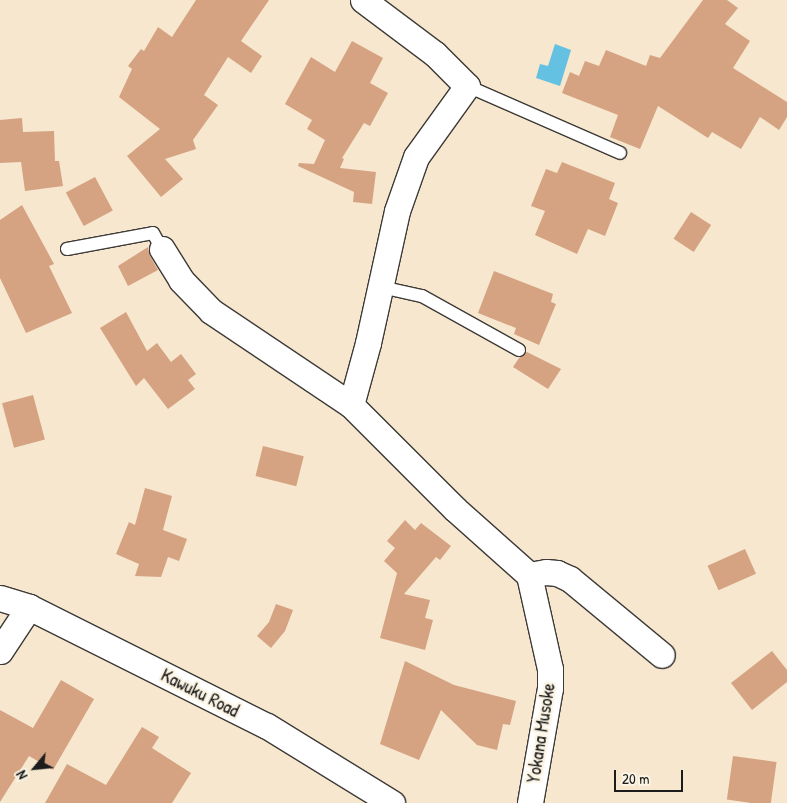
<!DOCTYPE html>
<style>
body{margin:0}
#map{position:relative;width:787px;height:803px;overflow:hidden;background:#f6e7ce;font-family:"Patrick Hand",sans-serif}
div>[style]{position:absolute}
.water>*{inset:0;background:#64c1e2}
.building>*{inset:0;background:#d5a381;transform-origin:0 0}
.roads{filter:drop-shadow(1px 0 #3d3a37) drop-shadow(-1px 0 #3d3a37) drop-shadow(0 1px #3d3a37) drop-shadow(0 -1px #3d3a37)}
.service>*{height:12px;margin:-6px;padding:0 6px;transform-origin:6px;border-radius:6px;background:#fff}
.minor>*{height:25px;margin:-12.5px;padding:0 12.5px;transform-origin:12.5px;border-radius:12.5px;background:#fff}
span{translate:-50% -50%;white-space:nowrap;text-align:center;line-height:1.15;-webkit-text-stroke:5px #fcf5e5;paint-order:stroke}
.street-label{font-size:19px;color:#1c1c1c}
.north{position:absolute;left:10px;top:743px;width:50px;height:50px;-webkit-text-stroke:4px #fcf5e5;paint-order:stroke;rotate:242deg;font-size:14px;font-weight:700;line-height:20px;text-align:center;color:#1c1c1c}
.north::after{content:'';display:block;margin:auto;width:18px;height:22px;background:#1c1c1c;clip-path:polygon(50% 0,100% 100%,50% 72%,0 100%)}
.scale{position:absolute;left:614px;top:770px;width:69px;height:22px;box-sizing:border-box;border:2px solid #1c1c1c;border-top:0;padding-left:6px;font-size:15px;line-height:18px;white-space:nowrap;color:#1c1c1c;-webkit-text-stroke:4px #fcf5e5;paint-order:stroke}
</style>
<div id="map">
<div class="water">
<i style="clip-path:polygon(555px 44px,571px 50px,560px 86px,536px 78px,540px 64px,548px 66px)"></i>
</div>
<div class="building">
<i style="clip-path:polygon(196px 0,269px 0,241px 41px,262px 56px,251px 73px,228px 57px,204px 95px,218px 105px,193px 140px,196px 149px,165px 159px,183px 179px,161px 197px,127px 156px,160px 129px,119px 97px,132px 69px,128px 66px,141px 49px,144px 51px,158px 27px,172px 37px)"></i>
<i style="clip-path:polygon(703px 0,727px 0,738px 8px,725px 24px,750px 41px,733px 68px,787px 102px,787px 117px,779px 130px,760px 117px,741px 149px,712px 132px,708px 138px,658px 106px,640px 149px,610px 137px,618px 115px,562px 93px,570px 72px,579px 76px,585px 61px,599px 66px,606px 50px,646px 66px,650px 55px,660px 58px)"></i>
<i style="clip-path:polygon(352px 41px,383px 58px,370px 83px,388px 93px,370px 126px,364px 123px,342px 158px,344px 159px,340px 168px,376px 172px,372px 204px,353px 202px,354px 192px,298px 166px,299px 163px,314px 164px,325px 140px,307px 129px,312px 120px,285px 104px,311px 57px,335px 72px)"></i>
<i style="clip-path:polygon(22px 118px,23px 132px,54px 131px,55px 161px,59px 161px,63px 186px,25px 191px,21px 162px,0 163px,0 120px)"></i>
<i style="clip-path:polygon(562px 162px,615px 183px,609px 199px,618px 203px,605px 236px,588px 229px,577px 254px,535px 235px,545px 211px,531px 206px,546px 169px,557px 173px)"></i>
<i style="left:95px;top:177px;width:38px;height:33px;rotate:62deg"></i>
<i style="clip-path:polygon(22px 205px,54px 264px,49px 266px,72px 313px,26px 333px,0 278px,0 220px)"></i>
<i style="left:691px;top:212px;width:24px;height:32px;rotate:33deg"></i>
<i style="clip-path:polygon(148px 247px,150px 256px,158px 270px,128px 286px,118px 266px)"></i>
<i style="clip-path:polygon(494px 271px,553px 294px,551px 302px,556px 304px,539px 345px,514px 334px,516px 328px,478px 313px)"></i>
<i style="clip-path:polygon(126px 312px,147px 351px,157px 343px,171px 362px,181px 354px,196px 374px,188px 380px,195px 389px,168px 409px,144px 378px,136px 386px,100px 328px)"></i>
<i style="clip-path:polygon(527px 352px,561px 369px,548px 389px,513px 367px,519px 358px)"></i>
<i style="left:33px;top:395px;width:46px;height:32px;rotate:75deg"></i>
<i style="left:263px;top:446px;width:42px;height:31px;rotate:14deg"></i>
<i style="clip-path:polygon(145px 488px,172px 496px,163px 530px,187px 539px,179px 561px,168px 557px,161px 577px,135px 576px,139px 564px,116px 554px,129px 522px,135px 525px)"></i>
<i style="clip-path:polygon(405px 520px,415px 530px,421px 523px,451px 546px,440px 560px,436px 557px,404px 594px,430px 600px,425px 618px,433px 620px,425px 650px,380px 638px,397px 573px,384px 561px,395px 548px,387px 541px)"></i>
<i style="left:745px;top:549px;width:27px;height:41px;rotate:66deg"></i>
<i style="clip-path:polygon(276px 604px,293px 610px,285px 631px,271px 648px,257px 636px,269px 622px)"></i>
<i style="clip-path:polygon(772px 651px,787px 670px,787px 682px,752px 710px,731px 683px)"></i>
<i style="clip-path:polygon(405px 661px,454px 685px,516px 701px,510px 725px,503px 724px,497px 750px,477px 745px,441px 710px,419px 760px,380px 744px)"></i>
<i style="clip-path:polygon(61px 680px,94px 699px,53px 770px,29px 756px,0 802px,0 710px,33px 728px)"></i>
<i style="clip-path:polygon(142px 727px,159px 737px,152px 748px,191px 773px,172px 803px,45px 803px,67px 764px,106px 785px)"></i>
<i style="left:733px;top:756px;width:44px;height:44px;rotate:8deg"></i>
</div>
<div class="roads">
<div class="service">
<i style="left:467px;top:86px;width:167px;rotate:23.6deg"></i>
<i style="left:67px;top:249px;width:87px;rotate:-10.5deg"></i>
<i style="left:153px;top:233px;width:18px;rotate:61deg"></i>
<i style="left:381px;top:287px;width:42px;rotate:12.4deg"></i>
<i style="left:422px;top:296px;width:111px;rotate:29.1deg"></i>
</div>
<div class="minor">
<i style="left:363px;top:0;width:90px;rotate:36.9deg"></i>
<i style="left:435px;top:54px;width:45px;rotate:45deg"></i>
<i style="left:467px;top:86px;width:87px;rotate:125.7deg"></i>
<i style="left:416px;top:157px;width:57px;rotate:109.4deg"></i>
<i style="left:397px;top:211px;width:135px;rotate:102.4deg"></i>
<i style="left:368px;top:343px;width:64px;rotate:105.3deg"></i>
<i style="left:351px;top:405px;width:147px;rotate:45deg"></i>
<i style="left:455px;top:509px;width:99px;rotate:41.7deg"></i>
<i style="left:162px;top:249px;width:36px;rotate:58deg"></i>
<i style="left:181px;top:280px;width:43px;rotate:45.9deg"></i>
<i style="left:211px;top:311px;width:169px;rotate:33.9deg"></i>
<i style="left:529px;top:575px;width:96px;rotate:77.4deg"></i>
<i style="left:550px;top:669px;width:19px;rotate:90deg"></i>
<i style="left:550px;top:688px;width:117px;rotate:99.9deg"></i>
<i style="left:529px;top:575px;width:17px;rotate:-10deg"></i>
<i style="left:546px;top:572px;width:11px;rotate:5deg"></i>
<i style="left:557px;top:573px;width:14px;rotate:25deg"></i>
<i style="left:570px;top:579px;width:119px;rotate:39.6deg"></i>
<i style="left:0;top:598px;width:30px;rotate:17deg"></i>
<i style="left:29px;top:607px;width:266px;rotate:26.6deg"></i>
<i style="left:267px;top:726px;width:147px;rotate:31.6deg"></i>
<i style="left:0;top:651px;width:53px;rotate:-56.6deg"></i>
</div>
</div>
<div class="street-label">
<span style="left:200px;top:693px;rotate:27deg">Kawuku Road</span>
<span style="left:541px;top:733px;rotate:-81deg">Yokana Musoke</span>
</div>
<div class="north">N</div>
<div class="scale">20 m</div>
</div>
